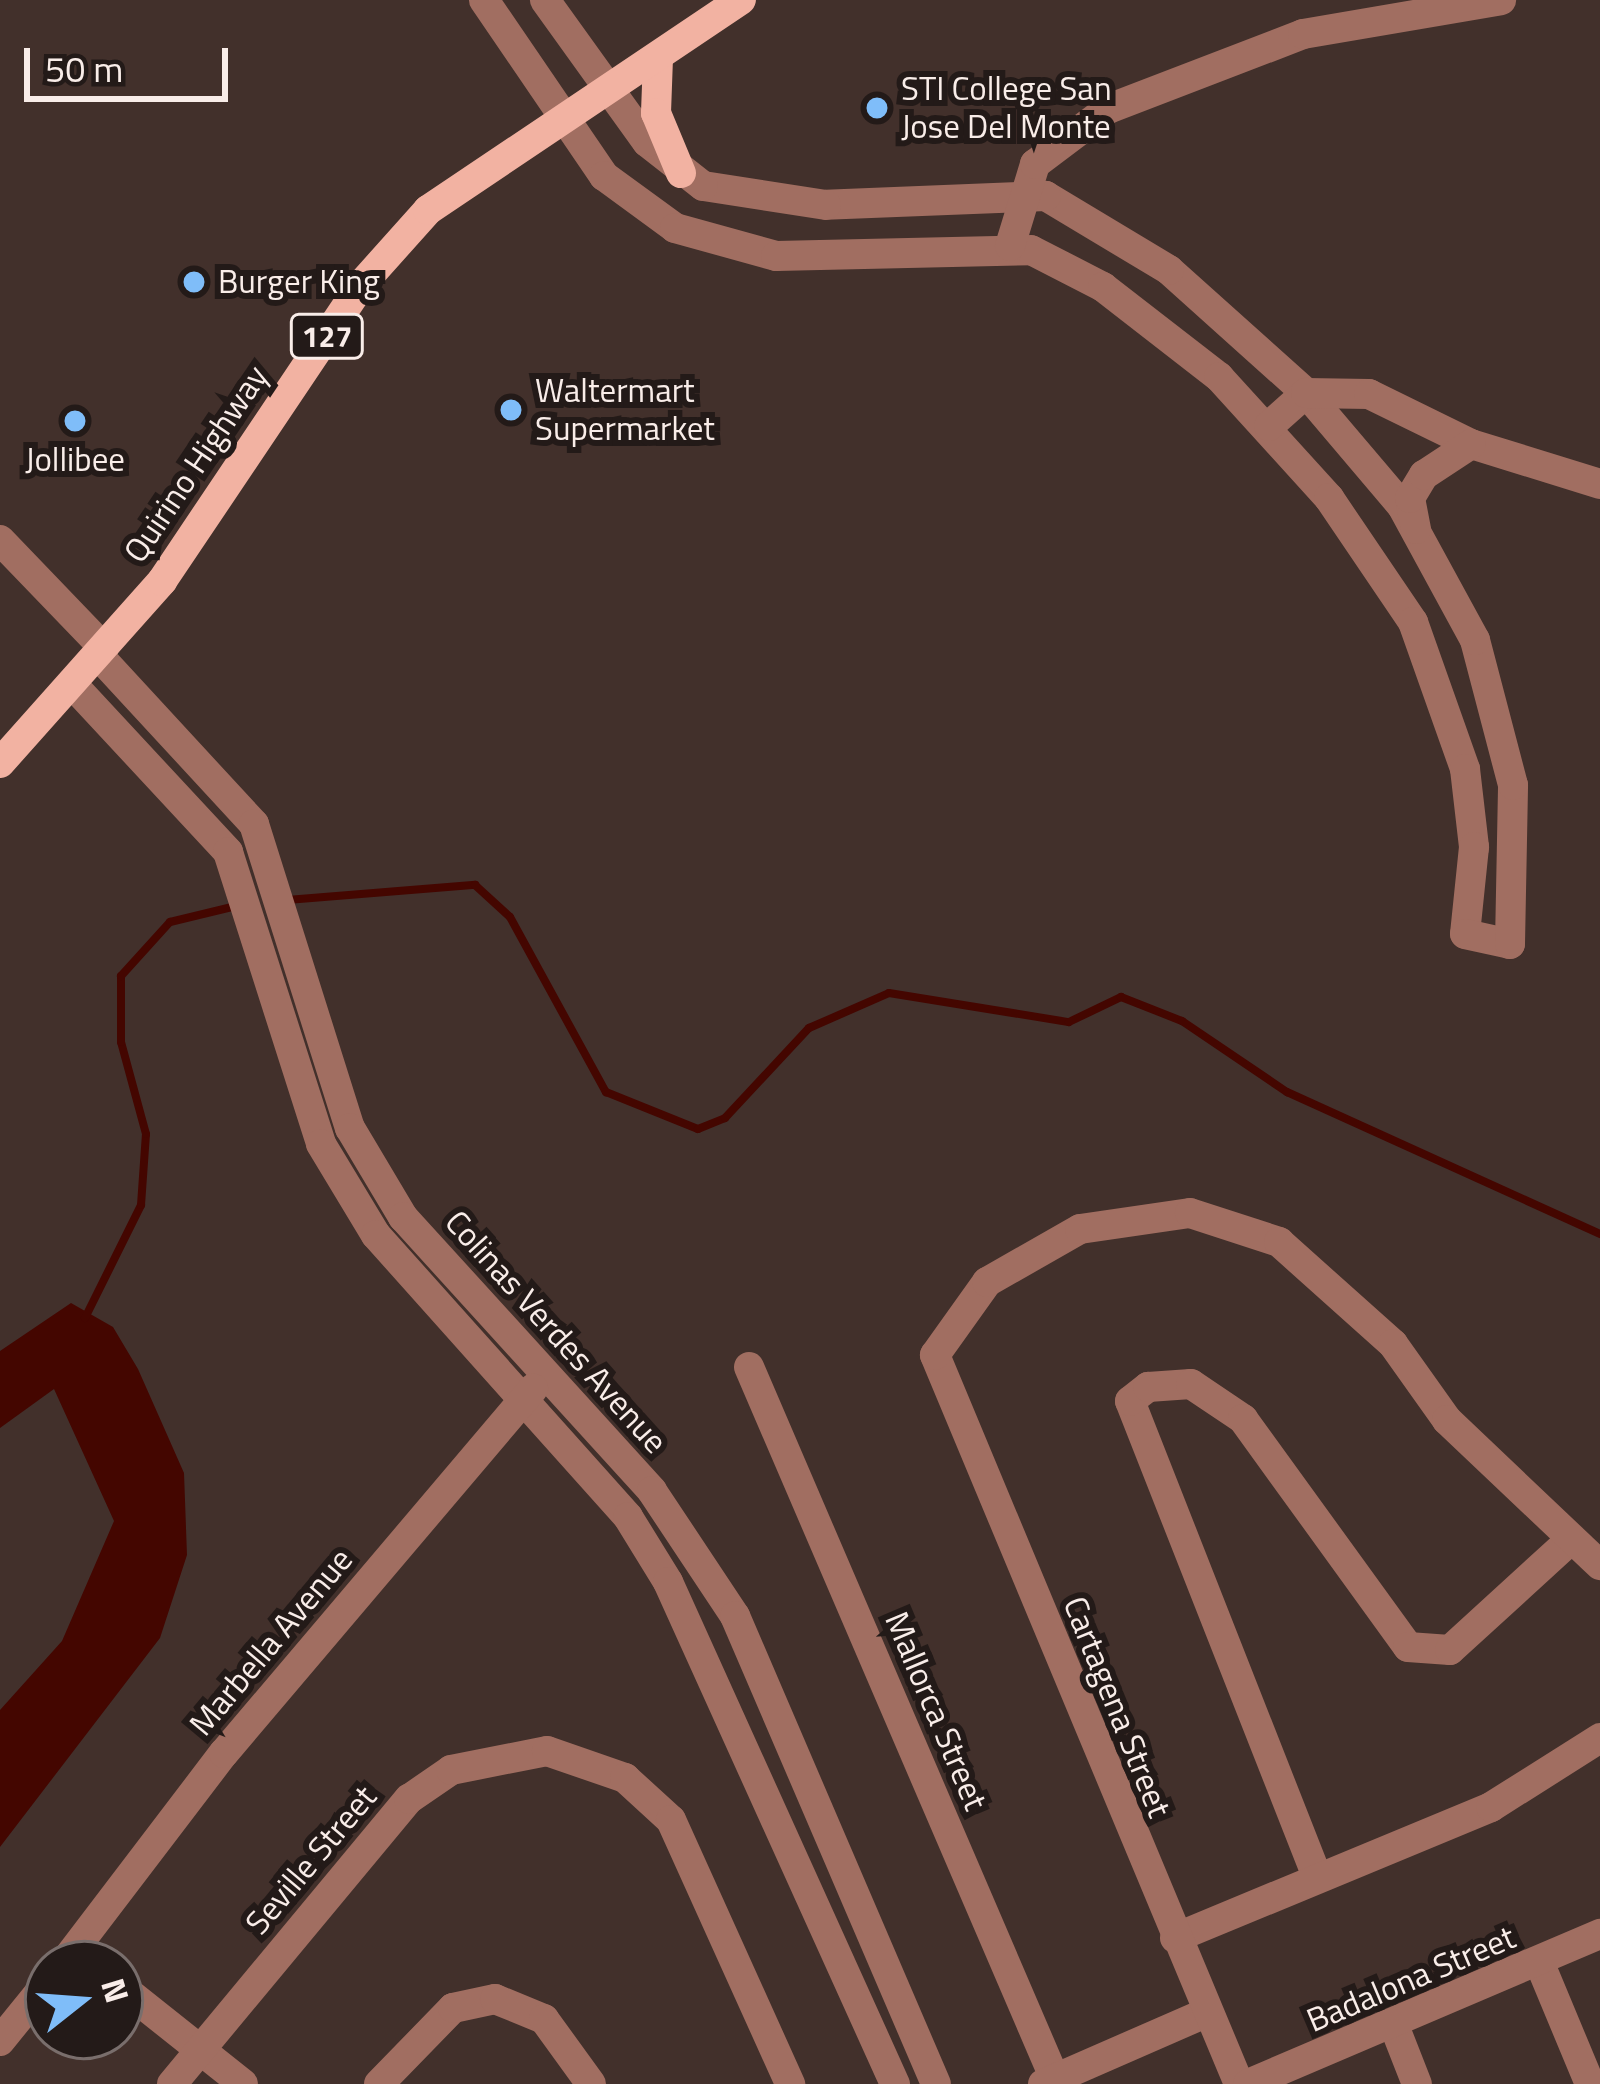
<!DOCTYPE html>
<style>
body{margin:0}
#map{position:relative;width:1600px;height:2084px;overflow:hidden;background:#42302b;font-family:"Titillium Web",sans-serif}
div>[style]{position:absolute}
.water>*{inset:0;background:#440600}
.stream>*{height:8px;margin:-4px;padding:0 4px;transform-origin:4px;border-radius:4px;background:#440600}
.minor>*{height:30px;margin:-15px;padding:0 15px;transform-origin:15px;border-radius:15px;background:#a16e61}
.major>*{height:30px;margin:-15px;padding:0 15px;transform-origin:15px;border-radius:15px;background:#f2b2a2}
.dots>*{width:33px;height:33px;translate:-50% -50%;box-sizing:border-box;border:6px solid #231a18;border-radius:50%}
span{translate:-50% -50%;white-space:nowrap;text-align:center;line-height:1.15;-webkit-text-stroke:12px #231a18;paint-order:stroke}
.shield-label span{padding:3px 9px;background:#231a18;border:3px solid;border-radius:9px;-webkit-text-stroke-width:0}
.shield-label{font-size:30px;color:#f9ede9;font-weight:700}
.poi-label{font-size:33px;color:#f9ede9}
.left{translate:0 -50%;text-align:left}
.street-label{font-size:33px;color:#f9ede9}
.north{position:absolute;left:24px;top:1940px;width:120px;height:120px;box-sizing:border-box;background:#231a18;border:3px solid #796e6c;border-radius:50%;rotate:73deg;font-size:33px;font-weight:700;line-height:48px;text-align:center;color:#f9ede9}
.north::after{content:'';display:block;margin:auto;width:42px;height:54px;background:#7fbdf9;clip-path:polygon(50% 0,100% 100%,50% 72%,0 100%)}
.scale{position:absolute;left:24px;top:48px;width:204px;height:54px;box-sizing:border-box;border:6px solid #f9ede9;border-top:0;padding-left:15px;font-size:36px;line-height:42px;white-space:nowrap;color:#f9ede9;-webkit-text-stroke:9px #231a18;paint-order:stroke}
</style>
<div id="map">
<div class="water">
<i style="clip-path:polygon(71px 1303px,113px 1327px,138px 1369px,184px 1473px,187px 1555px,160px 1638px,0 1847px,0 1710px,62px 1641px,114px 1521px,54px 1389px,0 1428px,0 1351px)"></i>
</div>
<div class="stream">
<i style="left:287px;top:900px;width:189px;rotate:-4.6deg"></i>
<i style="left:475px;top:885px;width:47px;rotate:42.4deg"></i>
<i style="left:510px;top:917px;width:200px;rotate:61.3deg"></i>
<i style="left:606px;top:1092px;width:99px;rotate:21.9deg"></i>
<i style="left:698px;top:1129px;width:29px;rotate:-22deg"></i>
<i style="left:725px;top:1118px;width:123px;rotate:-47deg"></i>
<i style="left:809px;top:1028px;width:87px;rotate:-23.6deg"></i>
<i style="left:889px;top:993px;width:182px;rotate:9.2deg"></i>
<i style="left:1069px;top:1022px;width:58px;rotate:-25.7deg"></i>
<i style="left:1121px;top:997px;width:66px;rotate:21.5deg"></i>
<i style="left:1182px;top:1021px;width:127px;rotate:34.1deg"></i>
<i style="left:1287px;top:1092px;width:344px;rotate:24.4deg"></i>
<i style="left:85px;top:1318px;width:126px;rotate:-63.6deg"></i>
<i style="left:141px;top:1205px;width:71px;rotate:-86deg"></i>
<i style="left:146px;top:1134px;width:95px;rotate:-105.2deg"></i>
<i style="left:121px;top:1042px;width:66px;rotate:-90deg"></i>
<i style="left:121px;top:976px;width:73px;rotate:-47.8deg"></i>
<i style="left:170px;top:922px;width:68px;rotate:-13.6deg"></i>
</div>
<div class="minor">
<i style="left:484px;top:0;width:213px;rotate:55.7deg"></i>
<i style="left:604px;top:176px;width:88px;rotate:36.2deg"></i>
<i style="left:675px;top:228px;width:105px;rotate:15.5deg"></i>
<i style="left:776px;top:256px;width:255px;rotate:-1.3deg"></i>
<i style="left:1031px;top:250px;width:81px;rotate:27.2deg"></i>
<i style="left:1103px;top:287px;width:147px;rotate:37.8deg"></i>
<i style="left:1219px;top:377px;width:164px;rotate:47.7deg"></i>
<i style="left:1329px;top:498px;width:150px;rotate:55.9deg"></i>
<i style="left:1413px;top:622px;width:156px;rotate:70.5deg"></i>
<i style="left:1465px;top:769px;width:79px;rotate:83.4deg"></i>
<i style="left:1474px;top:847px;width:87px;rotate:95.9deg"></i>
<i style="left:1465px;top:934px;width:46px;rotate:12.5deg"></i>
<i style="left:1510px;top:944px;width:159px;rotate:-88.9deg"></i>
<i style="left:1513px;top:785px;width:150px;rotate:-104.7deg"></i>
<i style="left:1475px;top:640px;width:153px;rotate:-118.6deg"></i>
<i style="left:1402px;top:506px;width:148px;rotate:-130.3deg"></i>
<i style="left:1306px;top:393px;width:184px;rotate:-138.1deg"></i>
<i style="left:1169px;top:270px;width:144px;rotate:-149deg"></i>
<i style="left:1046px;top:196px;width:220px;rotate:177.7deg"></i>
<i style="left:826px;top:205px;width:124px;rotate:-171.2deg"></i>
<i style="left:703px;top:186px;width:71px;rotate:-141.8deg"></i>
<i style="left:647px;top:142px;width:175px;rotate:-125.7deg"></i>
<i style="left:1010px;top:246px;width:86px;rotate:-73deg"></i>
<i style="left:1035px;top:164px;width:91px;rotate:-37deg"></i>
<i style="left:1108px;top:109px;width:209px;rotate:-21deg"></i>
<i style="left:1303px;top:34px;width:201px;rotate:-9.7deg"></i>
<i style="left:1269px;top:426px;width:50px;rotate:-41.7deg"></i>
<i style="left:1306px;top:393px;width:63px;rotate:0.9deg"></i>
<i style="left:1369px;top:394px;width:114px;rotate:26.1deg"></i>
<i style="left:1471px;top:444px;width:135px;rotate:17.2deg"></i>
<i style="left:1416px;top:529px;width:32px;rotate:-101deg"></i>
<i style="left:1410px;top:498px;width:27px;rotate:-59deg"></i>
<i style="left:1424px;top:475px;width:56px;rotate:-33.4deg"></i>
<i style="left:0;top:540px;width:150px;rotate:46.1deg"></i>
<i style="left:98px;top:655px;width:230px;rotate:47.3deg"></i>
<i style="left:254px;top:824px;width:319px;rotate:72.5deg"></i>
<i style="left:350px;top:1128px;width:104px;rotate:59.2deg"></i>
<i style="left:403px;top:1217px;width:370px;rotate:47.7deg"></i>
<i style="left:652px;top:1491px;width:150px;rotate:56.4deg"></i>
<i style="left:735px;top:1616px;width:509px;rotate:66.76deg"></i>
<i style="left:73px;top:685px;width:228px;rotate:47.1deg"></i>
<i style="left:228px;top:852px;width:306px;rotate:72.3deg"></i>
<i style="left:321px;top:1144px;width:106px;rotate:58.9deg"></i>
<i style="left:376px;top:1235px;width:378px;rotate:48.2deg"></i>
<i style="left:628px;top:1517px;width:76px;rotate:58.4deg"></i>
<i style="left:668px;top:1582px;width:551px;rotate:65.67deg"></i>
<i style="left:749px;top:1367px;width:780px;rotate:66.75deg"></i>
<i style="left:1316px;top:1874px;width:508px;rotate:-111.47deg"></i>
<i style="left:1130px;top:1401px;width:23px;rotate:-38deg"></i>
<i style="left:1148px;top:1387px;width:43px;rotate:-4deg"></i>
<i style="left:1191px;top:1384px;width:63px;rotate:33.9deg"></i>
<i style="left:1243px;top:1419px;width:281px;rotate:54.1deg"></i>
<i style="left:1408px;top:1647px;width:42px;rotate:4.1deg"></i>
<i style="left:1450px;top:1650px;width:159px;rotate:-42.4deg"></i>
<i style="left:1175px;top:1938px;width:342px;rotate:-22.5deg"></i>
<i style="left:1491px;top:1807px;width:129px;rotate:-32.3deg"></i>
<i style="left:63px;top:1964px;width:265px;rotate:-52.7deg"></i>
<i style="left:224px;top:1753px;width:478px;rotate:-49.7deg"></i>
<i style="left:1540px;top:1964px;width:130px;rotate:67.4deg"></i>
<i style="left:120px;top:1986px;width:157px;rotate:38.5deg"></i>
<i style="left:1395px;top:2028px;width:60px;rotate:68.6deg"></i>
<i style="left:0;top:2041px;width:76px;rotate:-50.9deg"></i>
<i style="left:172px;top:2084px;width:371px;rotate:-50.3deg"></i>
<i style="left:409px;top:1799px;width:51px;rotate:-34.6deg"></i>
<i style="left:451px;top:1770px;width:98px;rotate:-11.2deg"></i>
<i style="left:547px;top:1751px;width:83px;rotate:19.1deg"></i>
<i style="left:625px;top:1778px;width:62px;rotate:42.4deg"></i>
<i style="left:671px;top:1820px;width:290px;rotate:65.7deg"></i>
<i style="left:379px;top:2084px;width:106px;rotate:-45.8deg"></i>
<i style="left:453px;top:2008px;width:43px;rotate:-12.1deg"></i>
<i style="left:495px;top:1999px;width:53px;rotate:22.2deg"></i>
<i style="left:544px;top:2019px;width:80px;rotate:54.1deg"></i>
<i style="left:1043px;top:2084px;width:180px;rotate:-23.6deg"></i>
<i style="left:1239px;top:2084px;width:790px;rotate:-112.64deg"></i>
<i style="left:935px;top:1355px;width:90px;rotate:-54.5deg"></i>
<i style="left:987px;top:1282px;width:107px;rotate:-29.7deg"></i>
<i style="left:1080px;top:1229px;width:111px;rotate:-8.3deg"></i>
<i style="left:1190px;top:1213px;width:94px;rotate:18deg"></i>
<i style="left:1279px;top:1242px;width:153px;rotate:41.8deg"></i>
<i style="left:1393px;top:1344px;width:93px;rotate:54.6deg"></i>
<i style="left:1447px;top:1420px;width:211px;rotate:43.5deg"></i>
<i style="left:1248px;top:2084px;width:383px;rotate:-23.1deg"></i>
</div>
<div class="major">
<i style="left:658px;top:58px;width:55px;rotate:92.1deg"></i>
<i style="left:656px;top:113px;width:65px;rotate:67.4deg"></i>
<i style="left:0;top:763px;width:244px;rotate:-48.3deg"></i>
<i style="left:162px;top:581px;width:357px;rotate:-56.1deg"></i>
<i style="left:361px;top:285px;width:101px;rotate:-48.2deg"></i>
<i style="left:428px;top:210px;width:377px;rotate:-33.9deg"></i>
</div>
<div class="dots">
<i style="left:877px;top:108px;background:#7fbdf9"></i>
<i style="left:194px;top:282px;background:#7fbdf9"></i>
<i style="left:511px;top:410px;background:#7fbdf9"></i>
<i style="left:75px;top:421px;background:#7fbdf9"></i>
</div>
<div class="shield-label">
<span style="left:327px;top:336px">127</span>
</div>
<div class="poi-label">
<span class="left" style="left:901px;top:108px">STI College San<br>Jose Del Monte</span>
<span class="left" style="left:218px;top:282px">Burger King</span>
<span class="left" style="left:535px;top:410px">Waltermart<br>Supermarket</span>
<span style="left:75px;top:460px">Jollibee</span>
</div>
<div class="street-label">
<span style="left:196px;top:464px;rotate:-56deg">Quirino Highway</span>
<span style="left:556px;top:1332px;rotate:48deg">Colinas Verdes Avenue</span>
<span style="left:271px;top:1642px;rotate:-50deg">Marbella Avenue</span>
<span style="left:1117px;top:1707px;rotate:68deg">Cartagena Street</span>
<span style="left:936px;top:1711px;rotate:67deg">Mallorca Street</span>
<span style="left:311px;top:1860px;rotate:-50deg">Seville Street</span>
<span style="left:1411px;top:1979px;rotate:-23deg">Badalona Street</span>
</div>
<div class="north">N</div>
<div class="scale">50 m</div>
</div>
